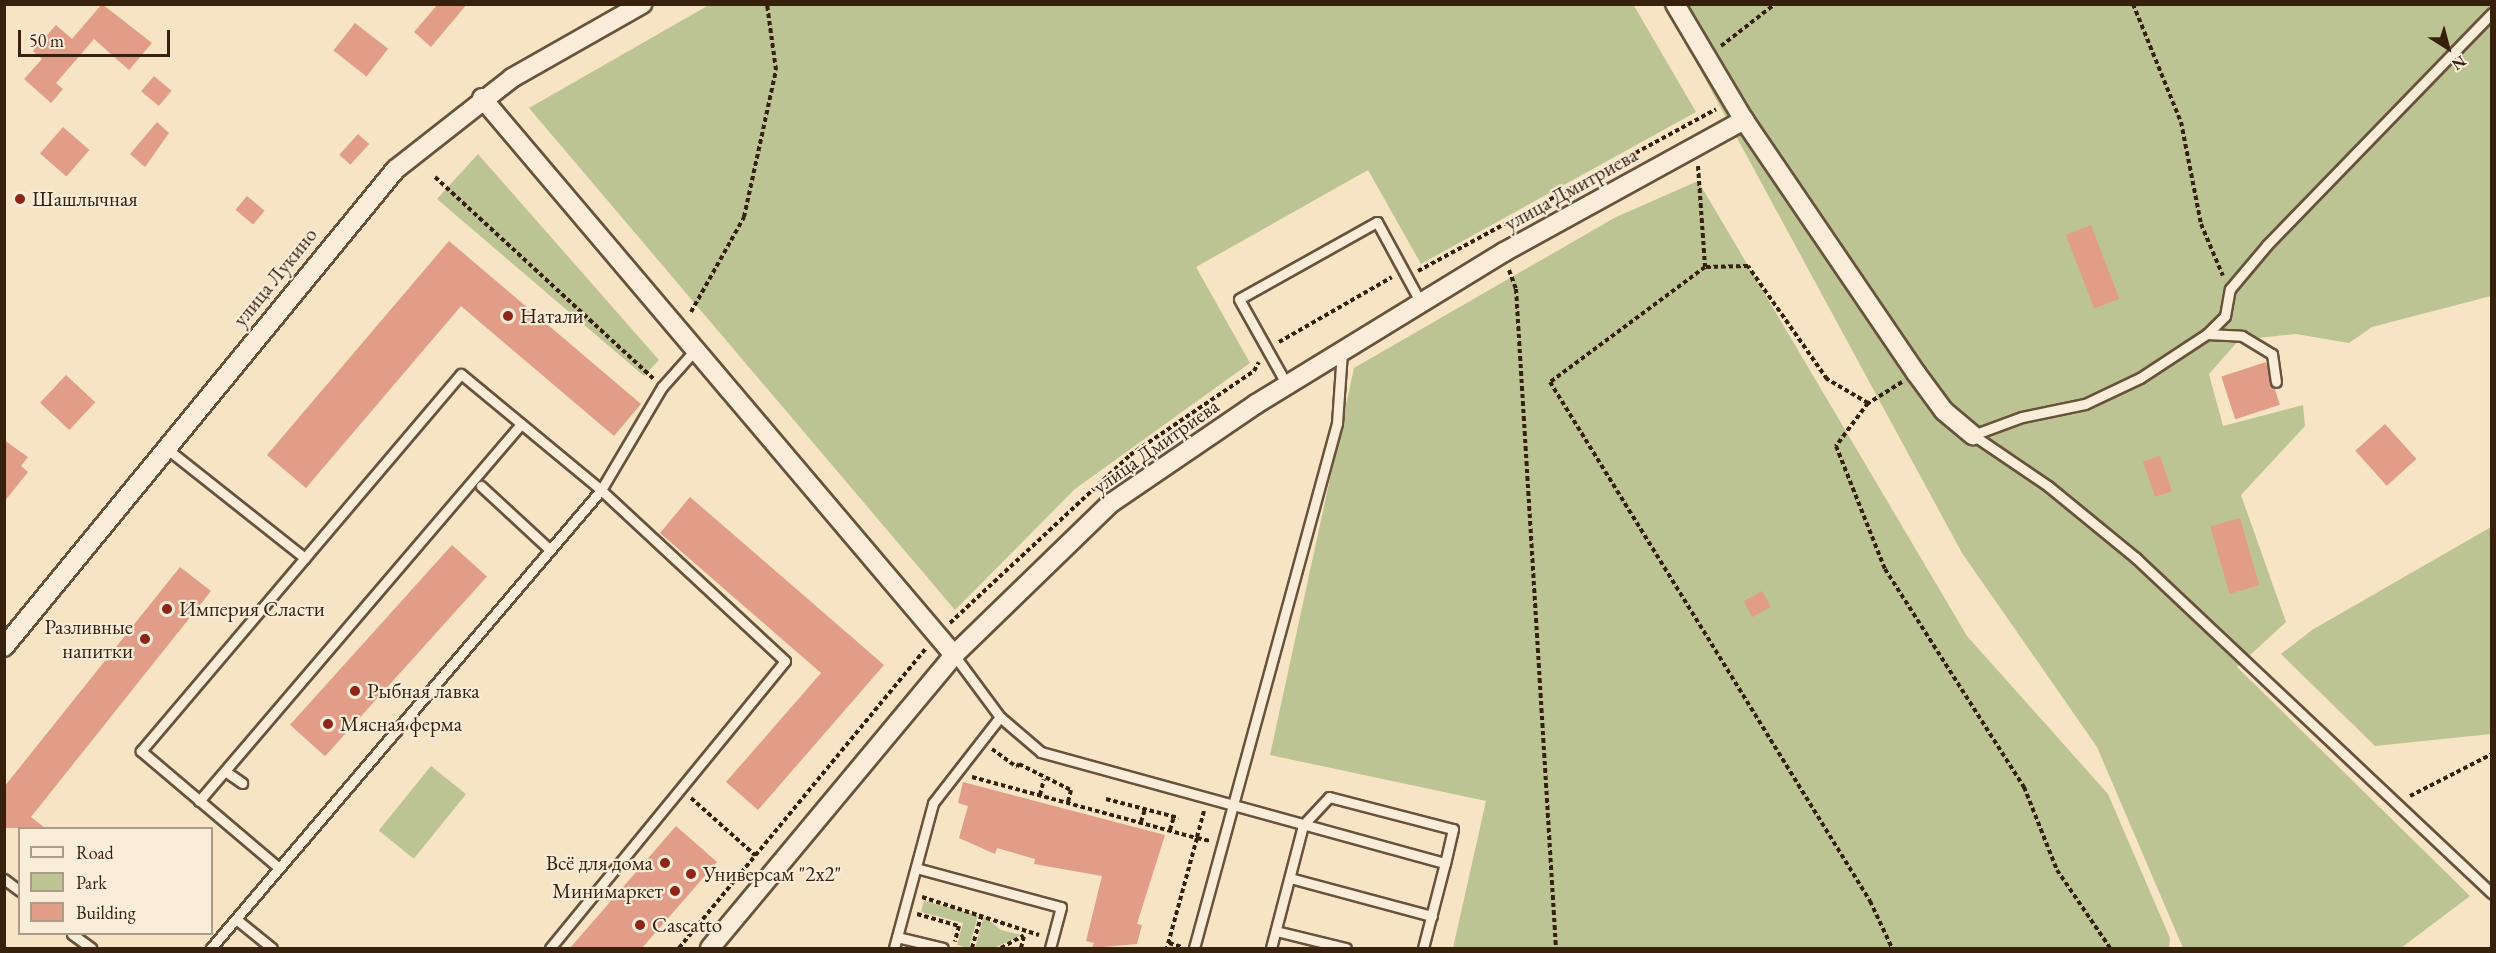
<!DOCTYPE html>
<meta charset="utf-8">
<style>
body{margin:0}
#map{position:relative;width:2496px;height:953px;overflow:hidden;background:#f6e4c4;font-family:"EB Garamond",serif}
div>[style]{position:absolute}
.green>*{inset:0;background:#bdc494;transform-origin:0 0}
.building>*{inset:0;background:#e19d87;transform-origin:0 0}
.path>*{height:4px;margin-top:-2px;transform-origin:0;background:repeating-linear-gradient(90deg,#37210d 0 4.5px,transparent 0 7.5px)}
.roads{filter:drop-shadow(2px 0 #67523b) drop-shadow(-2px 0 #67523b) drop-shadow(0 2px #67523b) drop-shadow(0 -2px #67523b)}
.service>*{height:9px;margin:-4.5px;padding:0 4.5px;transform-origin:4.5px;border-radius:4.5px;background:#f9edd9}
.minor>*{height:18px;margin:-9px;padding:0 9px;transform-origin:9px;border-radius:9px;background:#f9edd9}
.dots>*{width:16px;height:16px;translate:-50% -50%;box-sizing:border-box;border:3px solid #f9edd9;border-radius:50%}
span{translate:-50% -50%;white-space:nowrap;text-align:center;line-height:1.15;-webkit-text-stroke:4.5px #f9edd9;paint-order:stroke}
.street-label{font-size:21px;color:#37210d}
.poi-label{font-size:21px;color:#37210d}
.left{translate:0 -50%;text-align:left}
.right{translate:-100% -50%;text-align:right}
.frame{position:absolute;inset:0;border:6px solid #37210d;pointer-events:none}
.legend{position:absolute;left:18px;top:827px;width:195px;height:108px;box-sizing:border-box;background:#f9edd9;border:2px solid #ab9b87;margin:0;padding:8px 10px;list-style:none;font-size:18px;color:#37210d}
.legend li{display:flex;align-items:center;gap:12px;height:30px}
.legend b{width:30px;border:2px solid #ab9b87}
.north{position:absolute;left:2418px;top:18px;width:60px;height:60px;-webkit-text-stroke:4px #f9edd9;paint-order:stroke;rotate:144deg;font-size:16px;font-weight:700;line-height:24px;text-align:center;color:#37210d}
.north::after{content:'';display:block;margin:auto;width:21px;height:27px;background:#37210d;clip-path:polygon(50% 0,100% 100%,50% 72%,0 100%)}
.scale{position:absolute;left:18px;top:30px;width:152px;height:27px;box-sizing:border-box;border:3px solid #37210d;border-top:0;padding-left:8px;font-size:18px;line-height:21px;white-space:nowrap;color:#37210d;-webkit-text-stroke:4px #f9edd9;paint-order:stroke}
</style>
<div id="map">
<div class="green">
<i style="clip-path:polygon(1633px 4px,1696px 112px,1421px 264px,1368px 170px,1196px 267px,1250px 363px,1075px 489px,955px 610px,529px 108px,709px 5px)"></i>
<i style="clip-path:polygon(1665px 5px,2491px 5px,2491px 296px,2372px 327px,2349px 343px,2296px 334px,2239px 340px,2209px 374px,2223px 426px,2303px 405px,2305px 426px,2241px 495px,2286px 622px,2237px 667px,2470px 896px,2401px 948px,2183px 948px,2097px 747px,1962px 553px)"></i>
<i style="clip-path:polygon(478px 154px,659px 360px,644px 376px,437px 199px)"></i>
<i style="clip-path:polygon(1698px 181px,1967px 636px,2108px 794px,2170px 938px,2169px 948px,1453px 948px,1486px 801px,1270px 755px,1354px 368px,1616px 217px)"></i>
<i style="clip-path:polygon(2491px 527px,2491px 734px,2375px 746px,2281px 654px,2312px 630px)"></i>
<i style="left:431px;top:766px;width:45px;height:83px;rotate:39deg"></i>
<i style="clip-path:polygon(924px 901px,978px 915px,969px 948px,957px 945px,963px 923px,921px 912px)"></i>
<i style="clip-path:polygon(984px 916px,1001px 930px,1021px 935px,994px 948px,975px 948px)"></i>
</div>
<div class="building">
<i style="clip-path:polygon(102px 4px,152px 43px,129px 70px,94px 39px,56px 83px,63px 89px,51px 103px,24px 79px,42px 59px,33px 51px,56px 25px,72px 39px)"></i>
<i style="clip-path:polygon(438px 4px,467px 4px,431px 47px,414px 32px)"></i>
<i style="left:355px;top:23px;width:42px;height:35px;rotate:38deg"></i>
<i style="left:154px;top:76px;width:23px;height:20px;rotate:40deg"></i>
<i style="clip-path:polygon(157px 122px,169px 133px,145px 167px,130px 154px)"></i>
<i style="left:63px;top:127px;width:35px;height:35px;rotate:41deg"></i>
<i style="left:358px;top:134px;width:15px;height:28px;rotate:42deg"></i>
<i style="left:247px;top:196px;width:23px;height:18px;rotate:40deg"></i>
<i style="left:2091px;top:225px;width:79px;height:27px;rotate:69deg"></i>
<i style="clip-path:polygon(449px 241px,641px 404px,614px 436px,461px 306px,306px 488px,267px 455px)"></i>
<i style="left:2266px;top:362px;width:45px;height:47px;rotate:72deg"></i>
<i style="left:66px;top:375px;width:40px;height:38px;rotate:43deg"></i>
<i style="left:2385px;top:424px;width:47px;height:40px;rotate:48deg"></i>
<i style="clip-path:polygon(4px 440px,28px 457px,21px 466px,28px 472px,4px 502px)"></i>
<i style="left:2160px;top:456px;width:37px;height:18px;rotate:71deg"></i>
<i style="clip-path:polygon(690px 497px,884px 665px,758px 810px,726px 782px,821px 673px,660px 533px)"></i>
<i style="left:2240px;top:518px;width:70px;height:31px;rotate:74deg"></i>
<i style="left:452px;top:545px;width:47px;height:242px;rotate:42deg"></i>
<i style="clip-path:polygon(180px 567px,211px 591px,31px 817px,45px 828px,4px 828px,4px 787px)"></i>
<i style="left:1762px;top:591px;width:18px;height:21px;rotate:61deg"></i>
<i style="clip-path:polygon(963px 782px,1165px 835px,1137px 924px,1142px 925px,1137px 944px,1092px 948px,1094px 943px,1086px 941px,1102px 876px,1034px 864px,1035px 859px,997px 848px,995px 854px,959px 838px,968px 806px,958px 803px)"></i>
<i style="clip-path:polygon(676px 826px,717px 862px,642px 948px,570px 948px)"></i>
</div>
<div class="path">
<i style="left:2133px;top:4px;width:127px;rotate:67.9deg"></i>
<i style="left:2181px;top:122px;width:104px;rotate:78.9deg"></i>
<i style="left:2201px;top:224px;width:56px;rotate:67.1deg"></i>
<i style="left:1721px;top:46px;width:68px;rotate:-37.9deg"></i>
<i style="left:1698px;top:166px;width:101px;rotate:86deg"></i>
<i style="left:435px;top:177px;width:297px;rotate:42.7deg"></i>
<i style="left:1509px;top:270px;width:20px;rotate:70deg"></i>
<i style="left:1516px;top:289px;width:660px;rotate:86.53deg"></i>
<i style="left:1418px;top:271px;width:339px;rotate:-28.5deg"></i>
<i style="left:691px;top:312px;width:109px;rotate:-60.8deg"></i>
<i style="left:744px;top:217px;width:150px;rotate:-77.7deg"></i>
<i style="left:776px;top:70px;width:67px;rotate:-97.8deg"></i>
<i style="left:1279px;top:342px;width:130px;rotate:-29.9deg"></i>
<i style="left:1902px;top:382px;width:40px;rotate:148deg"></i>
<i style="left:1868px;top:403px;width:54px;rotate:126.7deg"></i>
<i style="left:1836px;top:446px;width:132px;rotate:68.3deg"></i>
<i style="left:1885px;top:569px;width:259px;rotate:57.5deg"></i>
<i style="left:2024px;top:787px;width:89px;rotate:68.3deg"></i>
<i style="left:2057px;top:870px;width:94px;rotate:55.8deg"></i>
<i style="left:1868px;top:403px;width:48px;rotate:-149.7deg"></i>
<i style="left:1827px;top:379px;width:138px;rotate:-125deg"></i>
<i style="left:1748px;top:266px;width:43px;rotate:178.7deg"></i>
<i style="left:1705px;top:267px;width:193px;rotate:143.4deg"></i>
<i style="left:1550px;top:382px;width:610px;rotate:58.34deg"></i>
<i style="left:1870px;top:901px;width:52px;rotate:64.9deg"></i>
<i style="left:950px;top:623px;width:246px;rotate:-43deg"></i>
<i style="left:1130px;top:455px;width:150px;rotate:-34.1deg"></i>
<i style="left:1254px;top:371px;width:10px;rotate:-61deg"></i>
<i style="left:992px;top:749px;width:31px;rotate:36deg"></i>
<i style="left:1017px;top:767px;width:4px;rotate:-56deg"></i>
<i style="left:1019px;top:764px;width:58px;rotate:26.6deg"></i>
<i style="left:1071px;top:790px;width:12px;rotate:104deg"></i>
<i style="left:972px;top:777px;width:233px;rotate:15.2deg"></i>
<i style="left:1197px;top:838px;width:114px;rotate:105.3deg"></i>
<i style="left:1040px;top:795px;width:16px;rotate:-76deg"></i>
<i style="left:2410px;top:796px;width:92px;rotate:-27.1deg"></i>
<i style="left:691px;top:798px;width:86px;rotate:41.7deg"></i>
<i style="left:1106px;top:799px;width:75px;rotate:14.6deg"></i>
<i style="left:1204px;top:811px;width:28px;rotate:105deg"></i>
<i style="left:1197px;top:838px;width:13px;rotate:13deg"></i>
<i style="left:1141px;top:822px;width:14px;rotate:-73deg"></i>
<i style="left:1170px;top:830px;width:15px;rotate:-74deg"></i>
<i style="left:922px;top:897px;width:123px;rotate:18deg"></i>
<i style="left:917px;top:914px;width:44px;rotate:15.9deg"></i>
<i style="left:959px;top:926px;width:16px;rotate:105deg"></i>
<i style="left:1169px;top:943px;width:14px;rotate:17deg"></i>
<i style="left:679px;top:948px;width:389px;rotate:-50.5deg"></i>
<i style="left:972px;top:948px;width:35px;rotate:-74deg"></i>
<i style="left:1001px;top:948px;width:26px;rotate:-29deg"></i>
<i style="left:1021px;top:948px;width:12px;rotate:-76deg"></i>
</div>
<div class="roads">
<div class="service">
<i style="left:2207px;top:334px;width:35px;rotate:3deg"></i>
<i style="left:2242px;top:336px;width:35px;rotate:31deg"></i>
<i style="left:2272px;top:354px;width:28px;rotate:82deg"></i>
<i style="left:1287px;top:385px;width:98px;rotate:-119.2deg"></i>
<i style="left:1239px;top:299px;width:158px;rotate:-29.2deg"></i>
<i style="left:1377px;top:222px;width:92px;rotate:61.5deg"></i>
<i style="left:1973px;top:435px;width:91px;rotate:34.2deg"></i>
<i style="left:2048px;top:486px;width:114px;rotate:39.3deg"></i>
<i style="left:2136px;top:558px;width:489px;rotate:43.3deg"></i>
<i style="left:1973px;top:435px;width:52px;rotate:-20.2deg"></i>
<i style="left:2022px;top:417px;width:64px;rotate:-11.7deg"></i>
<i style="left:2085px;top:404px;width:61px;rotate:-25.3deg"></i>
<i style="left:2140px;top:378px;width:80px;rotate:-33.3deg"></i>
<i style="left:2207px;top:334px;width:25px;rotate:-45deg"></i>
<i style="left:2225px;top:316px;width:27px;rotate:-80deg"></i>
<i style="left:2230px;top:289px;width:57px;rotate:-49.9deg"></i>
<i style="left:2267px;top:245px;width:323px;rotate:-45.9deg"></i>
<i style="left:166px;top:448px;width:177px;rotate:38.4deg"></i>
<i style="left:481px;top:486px;width:94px;rotate:42.8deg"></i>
<i style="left:954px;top:655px;width:77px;rotate:53.4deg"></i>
<i style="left:1000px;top:717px;width:54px;rotate:40.5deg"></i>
<i style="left:1041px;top:752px;width:419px;rotate:15.4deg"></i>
<i style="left:1445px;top:863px;width:88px;rotate:104.5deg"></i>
<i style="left:225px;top:771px;width:21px;rotate:35deg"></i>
<i style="left:199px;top:801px;width:496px;rotate:-49.5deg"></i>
<i style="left:279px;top:868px;width:181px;rotate:-139.7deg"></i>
<i style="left:141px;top:751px;width:494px;rotate:-49.7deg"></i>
<i style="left:461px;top:374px;width:182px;rotate:39.6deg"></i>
<i style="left:601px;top:490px;width:251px;rotate:42.9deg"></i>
<i style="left:785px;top:661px;width:371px;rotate:129.3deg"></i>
<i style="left:916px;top:868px;width:150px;rotate:15.1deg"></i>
<i style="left:1061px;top:907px;width:42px;rotate:105deg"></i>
<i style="left:1290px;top:878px;width:147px;rotate:15deg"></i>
<i style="left:4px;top:879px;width:20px;rotate:37deg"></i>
<i style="left:236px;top:919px;width:46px;rotate:38.9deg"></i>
<i style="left:1276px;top:931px;width:72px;rotate:13.7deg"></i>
<i style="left:72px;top:934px;width:24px;rotate:36deg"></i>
<i style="left:897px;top:937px;width:47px;rotate:13.4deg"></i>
<i style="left:211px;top:948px;width:602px;rotate:-49.58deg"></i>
<i style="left:601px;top:490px;width:120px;rotate:-59.4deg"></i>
<i style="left:662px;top:387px;width:50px;rotate:-48.3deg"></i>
<i style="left:894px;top:948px;width:150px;rotate:-74.9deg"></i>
<i style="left:933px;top:803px;width:109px;rotate:-52.1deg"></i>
<i style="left:1194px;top:948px;width:544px;rotate:-74.76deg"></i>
<i style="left:1337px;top:423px;width:71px;rotate:-86deg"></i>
<i style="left:1271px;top:948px;width:127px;rotate:-75.4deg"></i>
<i style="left:1303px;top:825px;width:38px;rotate:-47deg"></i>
<i style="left:1329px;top:797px;width:128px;rotate:14.5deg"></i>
<i style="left:1453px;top:829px;width:35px;rotate:103deg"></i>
</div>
<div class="minor">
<i style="left:1675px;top:4px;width:135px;rotate:59.3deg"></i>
<i style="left:1744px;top:120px;width:306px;rotate:55.8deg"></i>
<i style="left:1916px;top:373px;width:47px;rotate:53.6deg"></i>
<i style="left:1944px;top:411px;width:38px;rotate:40deg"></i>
<i style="left:482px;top:98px;width:730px;rotate:49.72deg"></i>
<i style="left:4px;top:647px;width:618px;rotate:-50.65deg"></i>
<i style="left:396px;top:169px;width:147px;rotate:-38.1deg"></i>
<i style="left:512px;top:78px;width:150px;rotate:-29.6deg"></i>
<i style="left:710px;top:948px;width:381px;rotate:-50.2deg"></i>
<i style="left:954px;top:655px;width:219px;rotate:-44.1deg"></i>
<i style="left:1111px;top:503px;width:176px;rotate:-34.3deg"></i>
<i style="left:1256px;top:404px;width:291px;rotate:-31.5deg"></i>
<i style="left:1504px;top:252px;width:274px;rotate:-28.8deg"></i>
</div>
</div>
<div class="dots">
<i style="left:20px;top:199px;background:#8f2418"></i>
<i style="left:508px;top:316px;background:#8f2418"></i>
<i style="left:167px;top:609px;background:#8f2418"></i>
<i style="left:145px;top:639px;background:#8f2418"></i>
<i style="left:355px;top:691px;background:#8f2418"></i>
<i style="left:328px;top:724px;background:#8f2418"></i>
<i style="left:665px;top:863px;background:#8f2418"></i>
<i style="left:691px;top:874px;background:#8f2418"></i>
<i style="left:675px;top:891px;background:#8f2418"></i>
<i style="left:640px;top:925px;background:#8f2418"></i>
</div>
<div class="street-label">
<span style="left:1571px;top:189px;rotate:-29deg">улица Дмитриева</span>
<span style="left:275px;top:277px;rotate:-51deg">улица Лукино</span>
<span style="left:1156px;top:446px;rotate:-35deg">улица Дмитриева</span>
</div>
<div class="poi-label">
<span class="left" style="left:32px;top:199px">Шашлычная</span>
<span class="left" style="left:520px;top:316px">Натали</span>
<span class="left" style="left:179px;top:609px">Империя Сласти</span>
<span class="right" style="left:133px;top:639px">Разливные<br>напитки</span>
<span class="left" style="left:367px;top:691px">Рыбная лавка</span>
<span class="left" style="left:340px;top:724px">Мясная ферма</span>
<span class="right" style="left:653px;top:863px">Всё для дома</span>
<span class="left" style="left:703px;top:874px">Универсам "2x2"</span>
<span class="right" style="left:663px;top:891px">Минимаркет</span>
<span class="left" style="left:652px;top:925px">Cascatto</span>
</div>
<div class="frame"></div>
<ul class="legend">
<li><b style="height:8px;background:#f9edd9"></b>Road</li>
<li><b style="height:16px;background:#bdc494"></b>Park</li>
<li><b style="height:16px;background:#e19d87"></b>Building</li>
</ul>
<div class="north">N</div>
<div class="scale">50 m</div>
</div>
